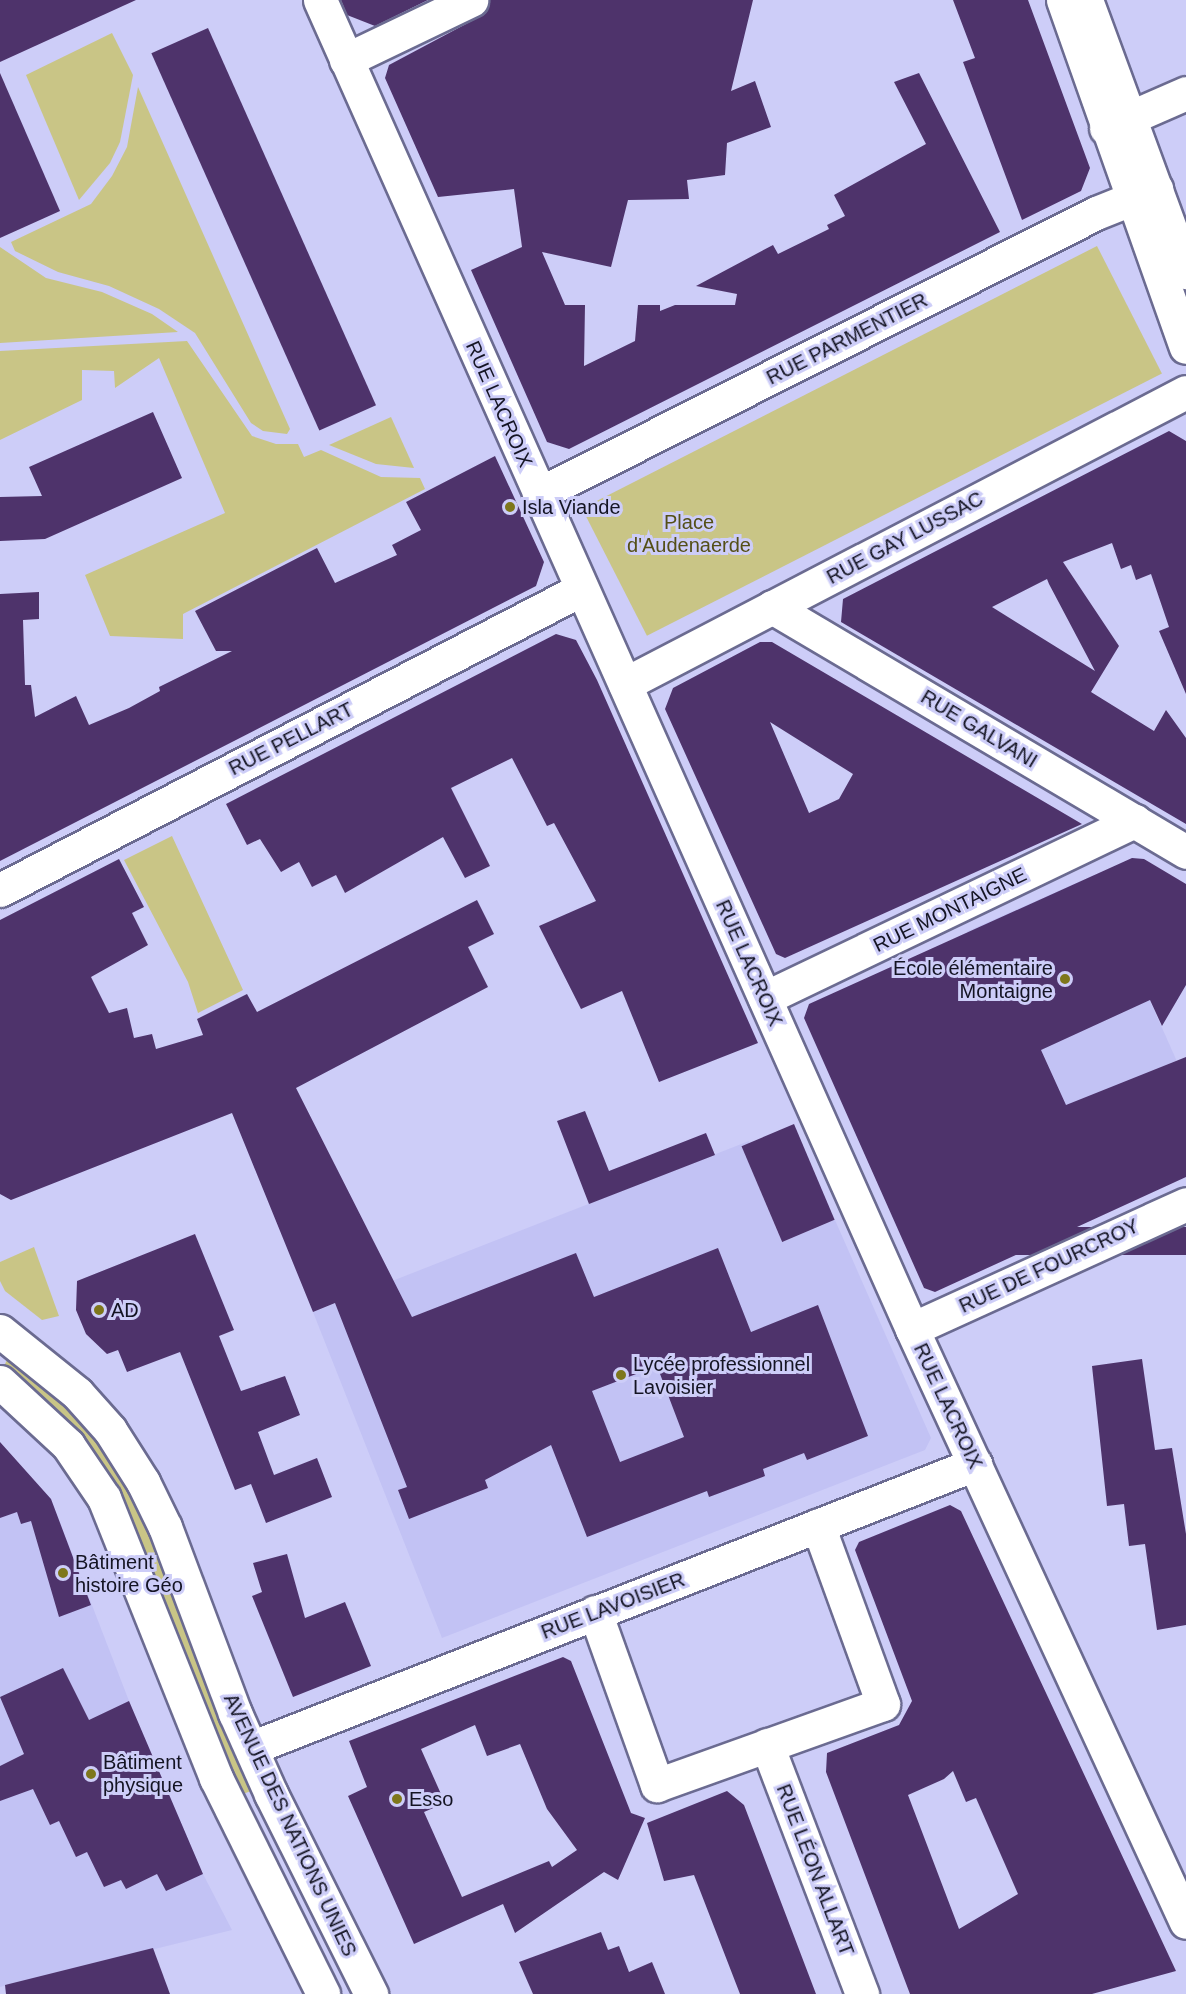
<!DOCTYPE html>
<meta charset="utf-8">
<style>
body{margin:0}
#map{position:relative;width:1186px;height:1994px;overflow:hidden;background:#cdcdf8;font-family:Arial,sans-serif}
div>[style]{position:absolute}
.built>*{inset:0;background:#c2c2f4;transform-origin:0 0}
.green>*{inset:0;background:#c9c586;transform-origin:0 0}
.building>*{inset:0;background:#4e336b;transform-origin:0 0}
.roads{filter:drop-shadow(2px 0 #6b6b91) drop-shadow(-2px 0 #6b6b91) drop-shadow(0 2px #6b6b91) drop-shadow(0 -2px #6b6b91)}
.street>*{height:33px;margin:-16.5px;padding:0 16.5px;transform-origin:16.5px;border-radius:16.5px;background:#fff}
.secondary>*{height:33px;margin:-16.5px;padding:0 16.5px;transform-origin:16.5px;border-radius:16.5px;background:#fff}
.primary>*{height:33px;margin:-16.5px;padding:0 16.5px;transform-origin:16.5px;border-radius:16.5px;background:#fff}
.dots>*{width:16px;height:16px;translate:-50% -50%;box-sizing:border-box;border:3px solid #cdcdf8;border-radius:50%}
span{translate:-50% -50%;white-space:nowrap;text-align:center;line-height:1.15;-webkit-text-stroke:6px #cdcdf8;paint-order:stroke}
.street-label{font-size:20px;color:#141423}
.poi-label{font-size:20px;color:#141423}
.left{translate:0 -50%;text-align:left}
.right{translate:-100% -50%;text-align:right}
.park-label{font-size:20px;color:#544f17}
</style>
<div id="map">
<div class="built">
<i style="left:1094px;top:875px;width:203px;height:139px;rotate:66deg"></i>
<i style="clip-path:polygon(749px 1141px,754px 1176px,782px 1242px,835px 1220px,931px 1438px,925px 1450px,442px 1638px,313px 1312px)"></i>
<i style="clip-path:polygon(0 1444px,51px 1499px,129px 1701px,203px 1874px,232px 1930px,0 1987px)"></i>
</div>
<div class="green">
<i style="clip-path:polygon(112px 33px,133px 75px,120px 142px,110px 163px,79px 200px,26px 75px)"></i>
<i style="clip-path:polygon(138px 87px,290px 429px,287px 434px,263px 431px,251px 423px,195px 333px,159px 309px,109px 286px,58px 272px,15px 251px,11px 242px,91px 204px,112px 176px,127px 147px)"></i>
<i style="left:1097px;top:246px;width:143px;height:578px;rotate:63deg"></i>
<i style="clip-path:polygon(0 247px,46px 278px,102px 292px,152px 314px,178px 332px,0 343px)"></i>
<i style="clip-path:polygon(187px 341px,252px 436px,276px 444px,298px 444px,304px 457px,321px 450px,381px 477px,420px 478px,425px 489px,183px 614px,183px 639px,110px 636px,85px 575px,225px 513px,159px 358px,115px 388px,114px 371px,82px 370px,82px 400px,0 440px,0 351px)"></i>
<i style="clip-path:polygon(391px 417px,414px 468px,376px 464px,329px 445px)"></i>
<i style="clip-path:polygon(172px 836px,243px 990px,198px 1013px,188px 982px,124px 860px)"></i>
<i style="clip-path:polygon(34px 1247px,59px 1316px,42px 1320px,5px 1291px,0 1281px,0 1262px)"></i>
<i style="clip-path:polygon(9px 1356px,43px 1381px,91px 1432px,135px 1497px,256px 1789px,243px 1794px,135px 1528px,114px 1488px,83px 1444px,33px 1390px,4px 1366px)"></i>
</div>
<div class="building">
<i style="clip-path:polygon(0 0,136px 0,0 62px)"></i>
<i style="clip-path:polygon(341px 0,428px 0,375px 26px,347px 15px)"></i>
<i style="clip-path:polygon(490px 0,753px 0,731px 91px,755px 81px,771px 127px,727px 143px,725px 175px,687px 180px,689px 199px,628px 200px,611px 267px,542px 252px,565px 305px,585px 305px,584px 366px,635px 341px,638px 305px,660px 305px,660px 311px,675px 305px,735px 305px,737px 294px,696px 286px,773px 245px,778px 254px,829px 229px,827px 225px,845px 216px,834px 195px,926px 144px,894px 82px,919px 73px,1000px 232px,569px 449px,547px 442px,471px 270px,522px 247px,514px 189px,438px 197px,385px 78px,389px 65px,479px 17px)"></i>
<i style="clip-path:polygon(953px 0,1028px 0,1090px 168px,1081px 191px,1022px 220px,963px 62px,975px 58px)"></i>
<i style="left:208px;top:28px;width:413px;height:62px;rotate:66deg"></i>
<i style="clip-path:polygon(0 73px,60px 211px,0 238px)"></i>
<i style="clip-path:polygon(153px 412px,182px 478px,45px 539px,0 541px,0 497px,42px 496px,29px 467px)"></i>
<i style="clip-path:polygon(evenodd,1169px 431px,1186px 441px,1186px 694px,1159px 631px,1169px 627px,1151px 574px,1136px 580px,1131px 565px,1121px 569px,1112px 543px,1063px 562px,1119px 646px,1091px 692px,1154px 731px,1166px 710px,1186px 738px,1186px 824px,841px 622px,843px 599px,1169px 431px,1047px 579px,1049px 584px,1095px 671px,992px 607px,1047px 579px)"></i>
<i style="clip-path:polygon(495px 456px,544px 562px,536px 586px,0 861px,0 594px,39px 592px,39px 619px,23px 620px,25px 685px,31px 685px,35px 717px,76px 696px,89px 725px,129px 708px,160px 691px,159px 687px,232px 651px,216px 651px,195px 611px,317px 548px,335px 583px,397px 555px,392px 545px,421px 530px,406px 502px)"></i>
<i style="clip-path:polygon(556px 634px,576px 640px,597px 680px,758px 1043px,659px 1082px,622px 991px,581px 1009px,539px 926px,596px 901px,554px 823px,547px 826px,512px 758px,451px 788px,490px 866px,465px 878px,443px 837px,345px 893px,336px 875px,312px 887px,299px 862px,281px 872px,260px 839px,247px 845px,226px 804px)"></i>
<i style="clip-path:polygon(evenodd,760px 642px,772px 642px,1082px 824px,785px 958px,776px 954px,665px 709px,673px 688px,760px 642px,770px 722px,853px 774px,839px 799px,809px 813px,770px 722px)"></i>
<i style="clip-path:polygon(1132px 858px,1144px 859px,1186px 884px,1186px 985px,1162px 1026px,1150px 1000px,1041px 1050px,1066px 1105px,1186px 1057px,1186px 1177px,935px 1292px,924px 1288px,804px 1018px,809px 1004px)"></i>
<i style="clip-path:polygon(evenodd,119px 859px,144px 907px,132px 913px,148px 945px,91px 977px,109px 1013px,127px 1008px,134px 1038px,152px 1034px,156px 1049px,203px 1035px,197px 1019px,247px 994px,257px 1012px,477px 900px,494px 934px,468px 947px,488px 987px,296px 1088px,412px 1317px,576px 1253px,594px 1297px,718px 1248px,751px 1332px,818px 1305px,868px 1436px,807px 1460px,804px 1453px,763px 1469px,765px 1476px,709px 1497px,707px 1491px,587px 1537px,551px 1445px,485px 1480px,488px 1488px,409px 1519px,398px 1490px,407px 1487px,335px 1303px,313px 1312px,232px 1113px,11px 1200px,0 1194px,0 920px,119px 859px,657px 1366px,684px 1437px,620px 1462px,592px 1391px,657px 1366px)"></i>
<i style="clip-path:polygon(585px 1111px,609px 1171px,706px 1133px,715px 1155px,589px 1204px,557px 1121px)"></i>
<i style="left:794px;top:1124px;width:104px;height:57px;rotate:67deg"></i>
<i style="left:1186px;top:1227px;width:28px;height:249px;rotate:90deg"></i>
<i style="clip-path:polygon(195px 1234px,234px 1330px,219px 1336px,241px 1391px,285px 1376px,300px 1415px,258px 1432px,274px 1475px,317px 1458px,332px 1497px,266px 1523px,251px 1484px,235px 1490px,180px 1352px,127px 1372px,118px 1350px,107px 1354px,86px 1334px,76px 1310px,77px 1281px)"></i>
<i style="clip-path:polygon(1142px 1359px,1155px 1450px,1172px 1448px,1186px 1534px,1186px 1625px,1157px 1630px,1145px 1544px,1129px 1546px,1124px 1504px,1107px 1506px,1092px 1366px)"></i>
<i style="clip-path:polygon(0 1442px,51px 1499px,91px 1605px,59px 1617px,31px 1521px,21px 1524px,17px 1512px,0 1518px)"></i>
<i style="clip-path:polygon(evenodd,950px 1505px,961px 1511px,1176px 1971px,1092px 1994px,910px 1994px,826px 1772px,827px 1753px,899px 1725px,912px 1701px,855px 1550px,859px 1542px,950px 1505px,953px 1771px,966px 1802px,976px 1798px,1018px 1894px,959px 1929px,908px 1795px,944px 1779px,953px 1771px)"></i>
<i style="clip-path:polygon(287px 1554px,305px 1618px,345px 1602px,371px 1666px,293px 1697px,252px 1596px,262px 1592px,253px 1563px)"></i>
<i style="clip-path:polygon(evenodd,563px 1657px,571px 1661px,631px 1813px,645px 1818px,618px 1880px,604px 1872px,515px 1933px,503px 1904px,414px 1944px,348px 1796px,367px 1787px,349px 1741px,563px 1657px,475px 1725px,487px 1756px,520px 1744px,547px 1809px,577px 1850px,552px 1867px,549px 1861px,462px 1897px,424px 1812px,445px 1803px,421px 1749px,475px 1725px)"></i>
<i style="clip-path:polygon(63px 1668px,89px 1720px,129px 1701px,203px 1874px,166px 1891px,157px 1874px,126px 1889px,121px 1880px,104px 1887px,87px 1852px,76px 1857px,59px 1821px,50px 1825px,33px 1789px,0 1801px,0 1766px,24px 1754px,0 1697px)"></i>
<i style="clip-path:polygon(727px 1791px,744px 1805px,816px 1994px,740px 1994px,694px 1875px,664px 1881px,647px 1823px)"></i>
<i style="clip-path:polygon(601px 1932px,608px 1950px,619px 1946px,629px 1972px,652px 1962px,665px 1994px,533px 1994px,519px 1962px)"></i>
<i style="clip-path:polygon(153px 1948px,170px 1994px,6px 1994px,5px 1985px)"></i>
</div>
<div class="roads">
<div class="street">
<i style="left:320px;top:0;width:1455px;rotate:65.99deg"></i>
<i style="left:912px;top:1329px;width:653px;rotate:65.2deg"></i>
<i style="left:346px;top:60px;width:139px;rotate:-25.6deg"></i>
<i style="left:1106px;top:128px;width:87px;rotate:-23.6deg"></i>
<i style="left:539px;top:494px;width:624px;rotate:-26.77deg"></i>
<i style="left:1096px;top:213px;width:65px;rotate:-21.8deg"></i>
<i style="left:772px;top:607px;width:481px;rotate:30.6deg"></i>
<i style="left:625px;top:684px;width:632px;rotate:-27.5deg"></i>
<i style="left:0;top:890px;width:655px;rotate:-27.35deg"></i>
<i style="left:765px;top:998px;width:410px;rotate:-25.6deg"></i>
<i style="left:912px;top:1329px;width:301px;rotate:-24.5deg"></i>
<i style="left:595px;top:1612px;width:184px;rotate:70.3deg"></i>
<i style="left:657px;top:1785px;width:240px;rotate:-19.7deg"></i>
<i style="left:883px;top:1704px;width:190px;rotate:-110deg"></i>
<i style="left:767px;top:1745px;width:267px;rotate:69.1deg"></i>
<i style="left:251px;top:1748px;width:778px;rotate:-21.42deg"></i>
</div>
<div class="secondary">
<i style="left:1063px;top:0;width:368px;rotate:70.5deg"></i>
<i style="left:1086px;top:0;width:290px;rotate:69.8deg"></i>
</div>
<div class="primary">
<i style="left:0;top:1331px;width:99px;rotate:38.8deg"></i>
<i style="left:77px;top:1393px;width:50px;rotate:48.3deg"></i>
<i style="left:110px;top:1430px;width:62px;rotate:57.6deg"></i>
<i style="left:143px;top:1482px;width:50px;rotate:63.9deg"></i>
<i style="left:165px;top:1527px;width:199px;rotate:69.4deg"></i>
<i style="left:235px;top:1713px;width:89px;rotate:66deg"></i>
<i style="left:271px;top:1794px;width:224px;rotate:63.4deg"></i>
<i style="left:0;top:1382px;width:93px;rotate:42.8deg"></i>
<i style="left:68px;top:1445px;width:64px;rotate:55.8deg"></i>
<i style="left:104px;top:1498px;width:302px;rotate:68.2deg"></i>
<i style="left:216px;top:1778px;width:241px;rotate:63.6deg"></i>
</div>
</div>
<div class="dots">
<i style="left:510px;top:507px;background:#7e771c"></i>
<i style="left:1065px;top:979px;background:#7e771c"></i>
<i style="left:99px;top:1310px;background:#7e771c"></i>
<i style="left:621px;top:1375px;background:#7e771c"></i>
<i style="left:63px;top:1573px;background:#7e771c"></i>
<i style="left:91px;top:1774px;background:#7e771c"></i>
<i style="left:397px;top:1799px;background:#7e771c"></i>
</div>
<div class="street-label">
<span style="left:847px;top:339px;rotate:-27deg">RUE PARMENTIER</span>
<span style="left:499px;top:404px;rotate:66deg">RUE LACROIX</span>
<span style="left:905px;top:538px;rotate:-28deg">RUE GAY LUSSAC</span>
<span style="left:979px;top:729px;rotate:31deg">RUE GALVANI</span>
<span style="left:291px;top:739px;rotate:-27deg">RUE PELLART</span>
<span style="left:950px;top:910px;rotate:-26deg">RUE MONTAIGNE</span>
<span style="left:749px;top:963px;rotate:66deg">RUE LACROIX</span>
<span style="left:1049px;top:1266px;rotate:-25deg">RUE DE FOURCROY</span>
<span style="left:948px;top:1406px;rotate:65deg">RUE LACROIX</span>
<span style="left:613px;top:1606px;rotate:-21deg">RUE LAVOISIER</span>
<span style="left:290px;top:1825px;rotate:65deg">AVENUE DES NATIONS UNIES</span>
<span style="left:815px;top:1870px;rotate:69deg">RUE LÉON ALLART</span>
</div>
<div class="poi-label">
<span class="left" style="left:522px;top:507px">Isla Viande</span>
<span class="right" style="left:1053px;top:980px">École élémentaire<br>Montaigne</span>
<span class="left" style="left:111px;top:1310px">AD</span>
<span class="left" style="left:633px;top:1376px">Lycée professionnel<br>Lavoisier</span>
<span class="left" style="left:75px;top:1574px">Bâtiment<br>histoire Géo</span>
<span class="left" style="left:103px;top:1774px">Bâtiment<br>physique</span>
<span class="left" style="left:409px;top:1799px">Esso</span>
</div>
<div class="park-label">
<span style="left:689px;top:534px">Place<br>d'Audenaerde</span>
</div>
</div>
